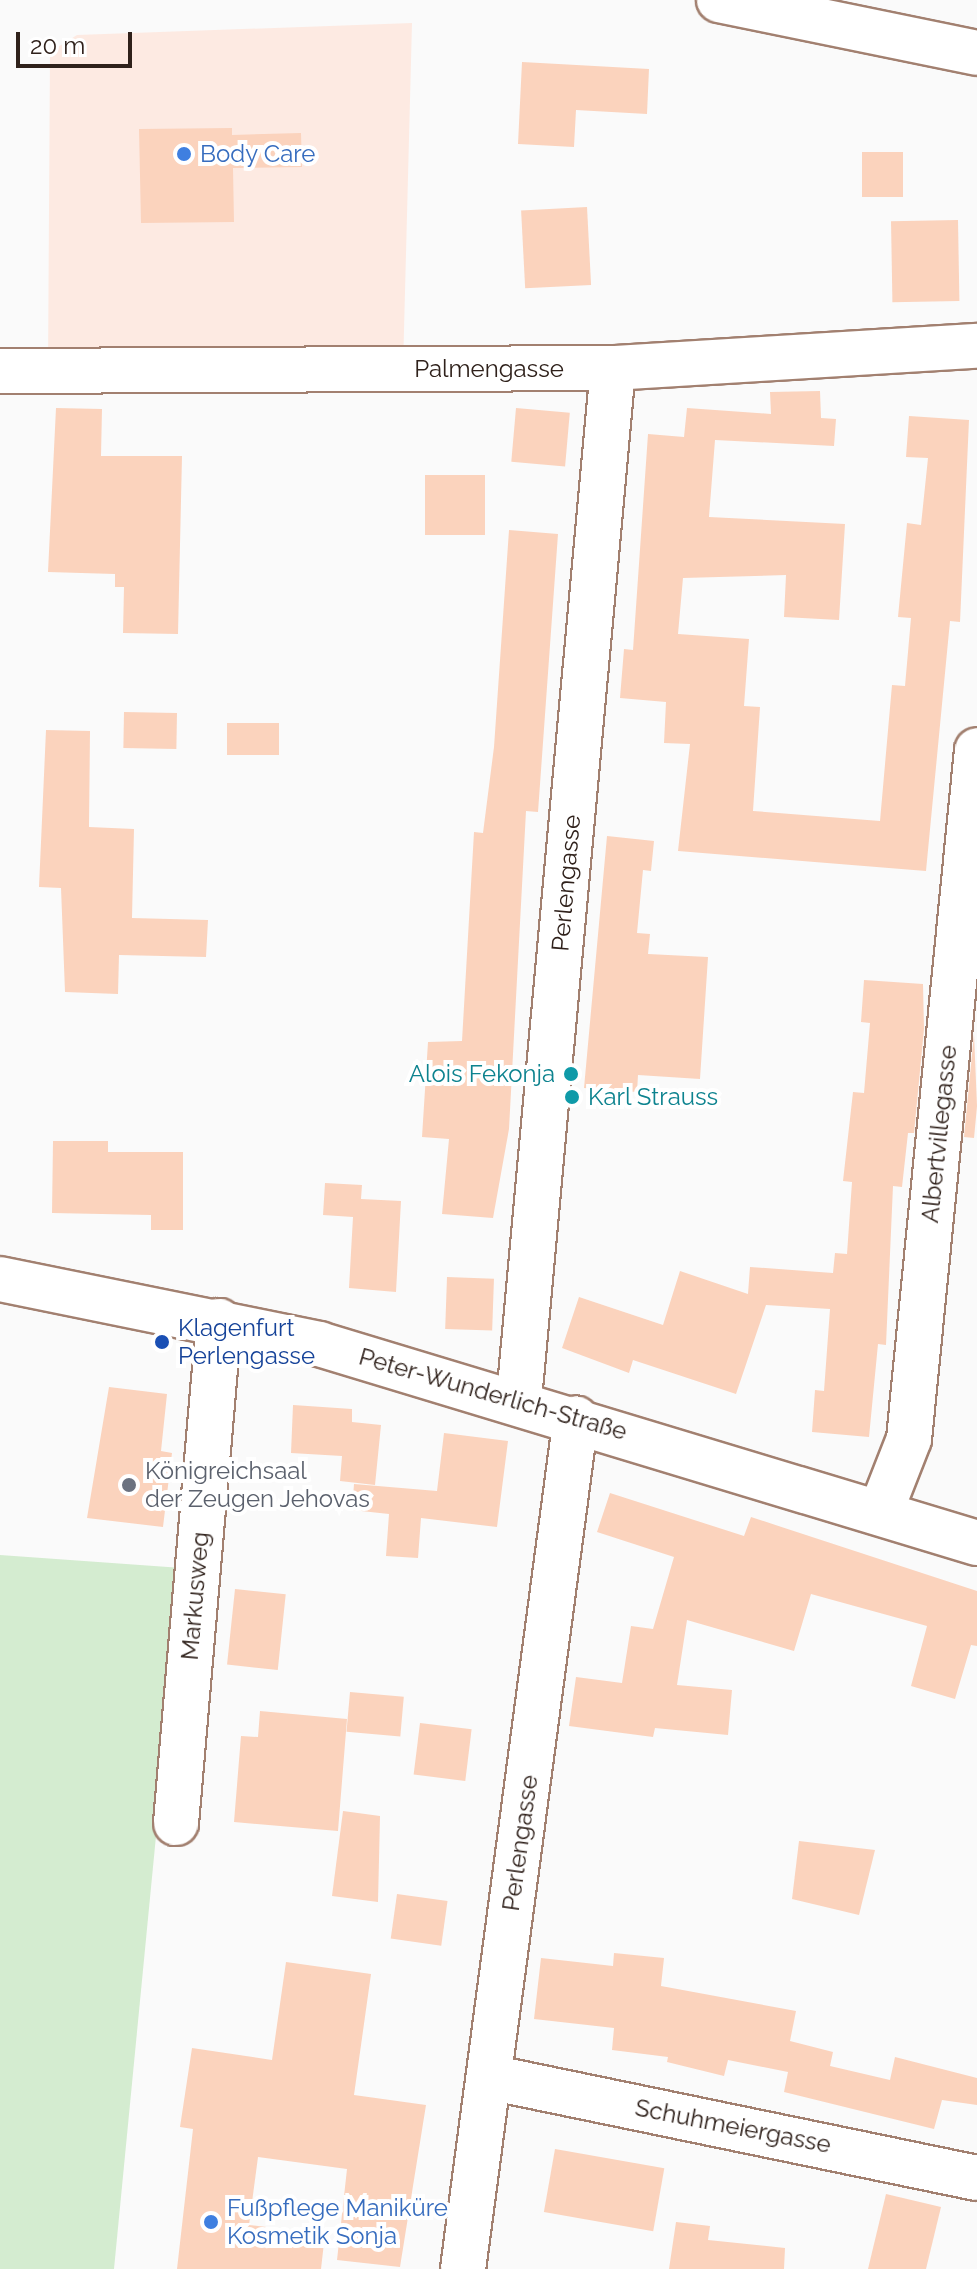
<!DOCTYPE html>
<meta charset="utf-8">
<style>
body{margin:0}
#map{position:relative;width:977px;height:2269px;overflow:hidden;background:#fafafa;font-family:Raleway,sans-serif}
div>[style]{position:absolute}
.built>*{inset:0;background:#fdeae2}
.green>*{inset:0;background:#d4ecd0}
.building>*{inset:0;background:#fbd3bd;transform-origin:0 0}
.roads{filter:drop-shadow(2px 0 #a28070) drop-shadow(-2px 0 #a28070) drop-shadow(0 2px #a28070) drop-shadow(0 -2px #a28070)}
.minor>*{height:44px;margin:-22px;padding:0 22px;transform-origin:22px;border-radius:22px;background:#fff}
.major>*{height:44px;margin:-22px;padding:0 22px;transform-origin:22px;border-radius:22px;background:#fff}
.dots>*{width:22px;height:22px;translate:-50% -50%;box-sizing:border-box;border:4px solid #fff;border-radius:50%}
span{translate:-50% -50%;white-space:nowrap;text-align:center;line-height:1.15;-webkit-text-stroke:8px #fff;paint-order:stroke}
.shop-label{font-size:24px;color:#366cbe}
.left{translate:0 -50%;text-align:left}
.street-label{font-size:24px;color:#2f211b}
.culture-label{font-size:24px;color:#0d838f}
.right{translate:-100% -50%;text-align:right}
.transit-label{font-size:24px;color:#164399}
.worship-label{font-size:24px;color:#5b616d}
.scale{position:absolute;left:16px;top:32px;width:116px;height:36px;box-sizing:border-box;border:4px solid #2f211b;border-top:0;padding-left:10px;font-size:24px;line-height:28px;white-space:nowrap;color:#2f211b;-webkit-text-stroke:6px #fff;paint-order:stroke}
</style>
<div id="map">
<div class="built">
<i style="clip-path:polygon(412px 23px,403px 369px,48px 370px,50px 52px,77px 35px)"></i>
</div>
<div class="green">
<i style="clip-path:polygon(0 1555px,182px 1568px,114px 2269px,0 2269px)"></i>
</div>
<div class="building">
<i style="clip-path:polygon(522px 62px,649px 69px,647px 114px,576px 110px,574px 147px,518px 144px)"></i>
<i style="clip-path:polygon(232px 128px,232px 135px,301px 133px,302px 167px,233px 168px,234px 222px,141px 223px,139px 129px)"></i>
<i style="left:862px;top:152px;width:41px;height:45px"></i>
<i style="left:587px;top:207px;width:78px;height:66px;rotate:87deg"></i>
<i style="left:958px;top:220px;width:81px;height:67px;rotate:89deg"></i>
<i style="clip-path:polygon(820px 391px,821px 418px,836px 419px,834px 446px,715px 440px,709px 517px,845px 524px,839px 620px,784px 617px,786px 575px,683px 578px,678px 634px,749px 639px,744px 706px,760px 707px,753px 811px,880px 821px,892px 685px,905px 686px,911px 618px,898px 617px,907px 523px,921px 525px,928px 458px,906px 457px,909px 416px,969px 420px,960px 622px,950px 621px,926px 871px,678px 851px,690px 744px,664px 743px,666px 702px,620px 698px,624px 649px,633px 650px,648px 434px,684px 437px,687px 408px,771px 414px,770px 392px)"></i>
<i style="clip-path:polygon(56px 408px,102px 409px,101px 456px,182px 456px,178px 634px,123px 633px,124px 587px,115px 587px,115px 574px,48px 572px)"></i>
<i style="left:516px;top:408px;width:54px;height:54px;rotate:5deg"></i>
<i style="left:425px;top:475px;width:60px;height:60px"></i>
<i style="clip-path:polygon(509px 530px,558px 534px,538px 812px,526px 811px,509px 1129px,493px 1218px,442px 1214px,449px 1139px,422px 1137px,428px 1042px,462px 1041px,474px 832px,483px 833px,494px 747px)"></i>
<i style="left:124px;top:712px;width:53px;height:36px;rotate:1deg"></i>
<i style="left:227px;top:723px;width:52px;height:32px"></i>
<i style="clip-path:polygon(46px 730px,90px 731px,89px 827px,134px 829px,132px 918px,208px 920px,206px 957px,119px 955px,118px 994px,65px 992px,61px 888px,39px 887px)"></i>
<i style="clip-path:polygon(607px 836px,654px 841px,651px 871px,643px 870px,637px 933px,650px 934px,648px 954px,708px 957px,700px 1079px,638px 1075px,637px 1092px,584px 1088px)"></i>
<i style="clip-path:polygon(864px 980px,923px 984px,924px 1029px,914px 1133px,908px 1133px,902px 1187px,893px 1186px,886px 1345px,878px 1344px,869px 1437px,812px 1432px,815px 1390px,824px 1391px,830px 1309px,766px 1305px,736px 1394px,633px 1360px,629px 1373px,562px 1348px,579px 1297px,663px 1325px,680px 1271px,748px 1294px,750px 1267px,833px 1273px,835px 1253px,847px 1254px,852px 1182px,843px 1181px,853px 1092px,864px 1093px,870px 1023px,861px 1022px)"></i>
<i style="clip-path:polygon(974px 1034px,977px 1106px,974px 1138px,964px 1137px)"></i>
<i style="clip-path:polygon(53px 1141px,108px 1141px,108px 1152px,183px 1152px,183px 1230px,151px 1230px,151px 1215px,52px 1213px)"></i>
<i style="clip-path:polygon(325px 1183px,362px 1185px,361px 1199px,401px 1201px,396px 1292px,349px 1288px,353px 1217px,323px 1215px)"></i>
<i style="left:447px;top:1277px;width:47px;height:52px;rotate:2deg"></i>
<i style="clip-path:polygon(109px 1387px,167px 1394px,161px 1451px,172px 1453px,163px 1527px,87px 1518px)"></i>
<i style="clip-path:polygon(293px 1405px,352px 1409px,352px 1422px,381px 1425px,375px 1485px,340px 1481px,342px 1456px,291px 1453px)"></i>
<i style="clip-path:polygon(444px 1433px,508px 1441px,497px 1527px,421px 1518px,418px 1558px,386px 1556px,389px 1514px,352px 1510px,354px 1484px,437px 1491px)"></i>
<i style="clip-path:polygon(610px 1493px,744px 1536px,751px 1517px,977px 1591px,977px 1646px,971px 1645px,955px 1699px,911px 1686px,927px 1626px,811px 1594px,794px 1651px,687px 1620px,677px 1685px,732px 1690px,728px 1735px,655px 1728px,653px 1737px,569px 1726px,576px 1677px,622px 1683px,631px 1626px,653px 1629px,674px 1557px,597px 1532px)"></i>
<i style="left:235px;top:1589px;width:51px;height:76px;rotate:6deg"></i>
<i style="left:350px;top:1692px;width:54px;height:40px;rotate:5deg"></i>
<i style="clip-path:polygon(260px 1711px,347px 1719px,338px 1831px,234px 1822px,241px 1736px,258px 1737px)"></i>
<i style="left:420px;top:1723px;width:52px;height:52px;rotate:7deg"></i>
<i style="clip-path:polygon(343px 1811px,380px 1816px,378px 1902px,332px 1896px)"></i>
<i style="clip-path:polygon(799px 1841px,875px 1850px,859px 1915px,792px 1899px)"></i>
<i style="left:397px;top:1894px;width:51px;height:45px;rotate:8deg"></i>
<i style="clip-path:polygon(614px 1953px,664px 1958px,661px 1986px,796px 2011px,790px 2041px,833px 2052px,830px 2066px,890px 2080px,895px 2057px,977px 2078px,977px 2105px,942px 2100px,934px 2129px,784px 2092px,788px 2072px,728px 2060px,724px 2076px,667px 2062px,668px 2057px,612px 2050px,614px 2028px,534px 2019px,541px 1958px,613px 1966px)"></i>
<i style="clip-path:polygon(286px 1962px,371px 1974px,354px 2095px,426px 2105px,400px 2267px,337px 2260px,347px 2169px,258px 2157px,249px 2225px,325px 2234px,321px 2269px,177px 2269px,193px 2129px,180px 2127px,192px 2048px,272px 2060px)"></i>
<i style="left:555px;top:2149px;width:111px;height:64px;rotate:10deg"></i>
<i style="clip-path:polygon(886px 2194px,941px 2207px,926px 2269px,868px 2269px)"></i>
<i style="clip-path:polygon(676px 2222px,710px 2226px,708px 2240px,785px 2248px,784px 2269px,669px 2269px)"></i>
</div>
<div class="roads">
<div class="minor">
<i style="left:0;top:371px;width:613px;rotate:-0.28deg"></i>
<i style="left:613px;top:368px;width:365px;rotate:-3.5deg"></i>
<i style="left:0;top:1279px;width:326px;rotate:11.5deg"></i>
<i style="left:319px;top:1344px;width:687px;rotate:16.83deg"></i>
<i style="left:519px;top:1399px;width:1035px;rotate:-84.79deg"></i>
<i style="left:880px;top:1513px;width:79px;rotate:-68.6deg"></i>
<i style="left:909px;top:1439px;width:692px;rotate:-84.36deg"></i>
<i style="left:176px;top:1823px;width:504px;rotate:-85.1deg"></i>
<i style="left:489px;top:2077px;width:498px;rotate:11.7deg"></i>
<i style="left:463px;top:2269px;width:858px;rotate:-82.44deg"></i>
</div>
<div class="major">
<i style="left:719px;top:0;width:263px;rotate:11.6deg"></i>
</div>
</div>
<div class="dots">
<i style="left:184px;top:154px;background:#3f7fe0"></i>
<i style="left:571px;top:1074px;background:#0f9aa8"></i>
<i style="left:572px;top:1097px;background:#0f9aa8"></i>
<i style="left:162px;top:1342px;background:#1a4fb4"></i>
<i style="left:129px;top:1485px;background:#6b7280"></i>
<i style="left:211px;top:2222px;background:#3f7fe0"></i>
</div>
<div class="shop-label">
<span class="left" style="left:200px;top:154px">Body Care</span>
<span class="left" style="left:227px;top:2222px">Fußpflege Maniküre<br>Kosmetik Sonja</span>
</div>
<div class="street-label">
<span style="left:489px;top:369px">Palmengasse</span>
<span style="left:566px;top:883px;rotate:-85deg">Perlengasse</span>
<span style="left:939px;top:1134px;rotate:-84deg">Albertvillegasse</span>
<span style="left:493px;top:1394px;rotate:16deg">Peter-Wunderlich-Straße</span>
<span style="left:195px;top:1596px;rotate:-85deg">Markusweg</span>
<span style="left:520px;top:1843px;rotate:-82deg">Perlengasse</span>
<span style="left:733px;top:2126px;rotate:11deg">Schuhmeiergasse</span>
</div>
<div class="culture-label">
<span class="right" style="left:555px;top:1074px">Alois Fekonja</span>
<span class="left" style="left:588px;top:1097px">Karl Strauss</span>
</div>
<div class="transit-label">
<span class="left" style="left:178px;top:1342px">Klagenfurt<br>Perlengasse</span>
</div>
<div class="worship-label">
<span class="left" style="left:145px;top:1485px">Königreichsaal<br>der Zeugen Jehovas</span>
</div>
<div class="scale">20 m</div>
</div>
